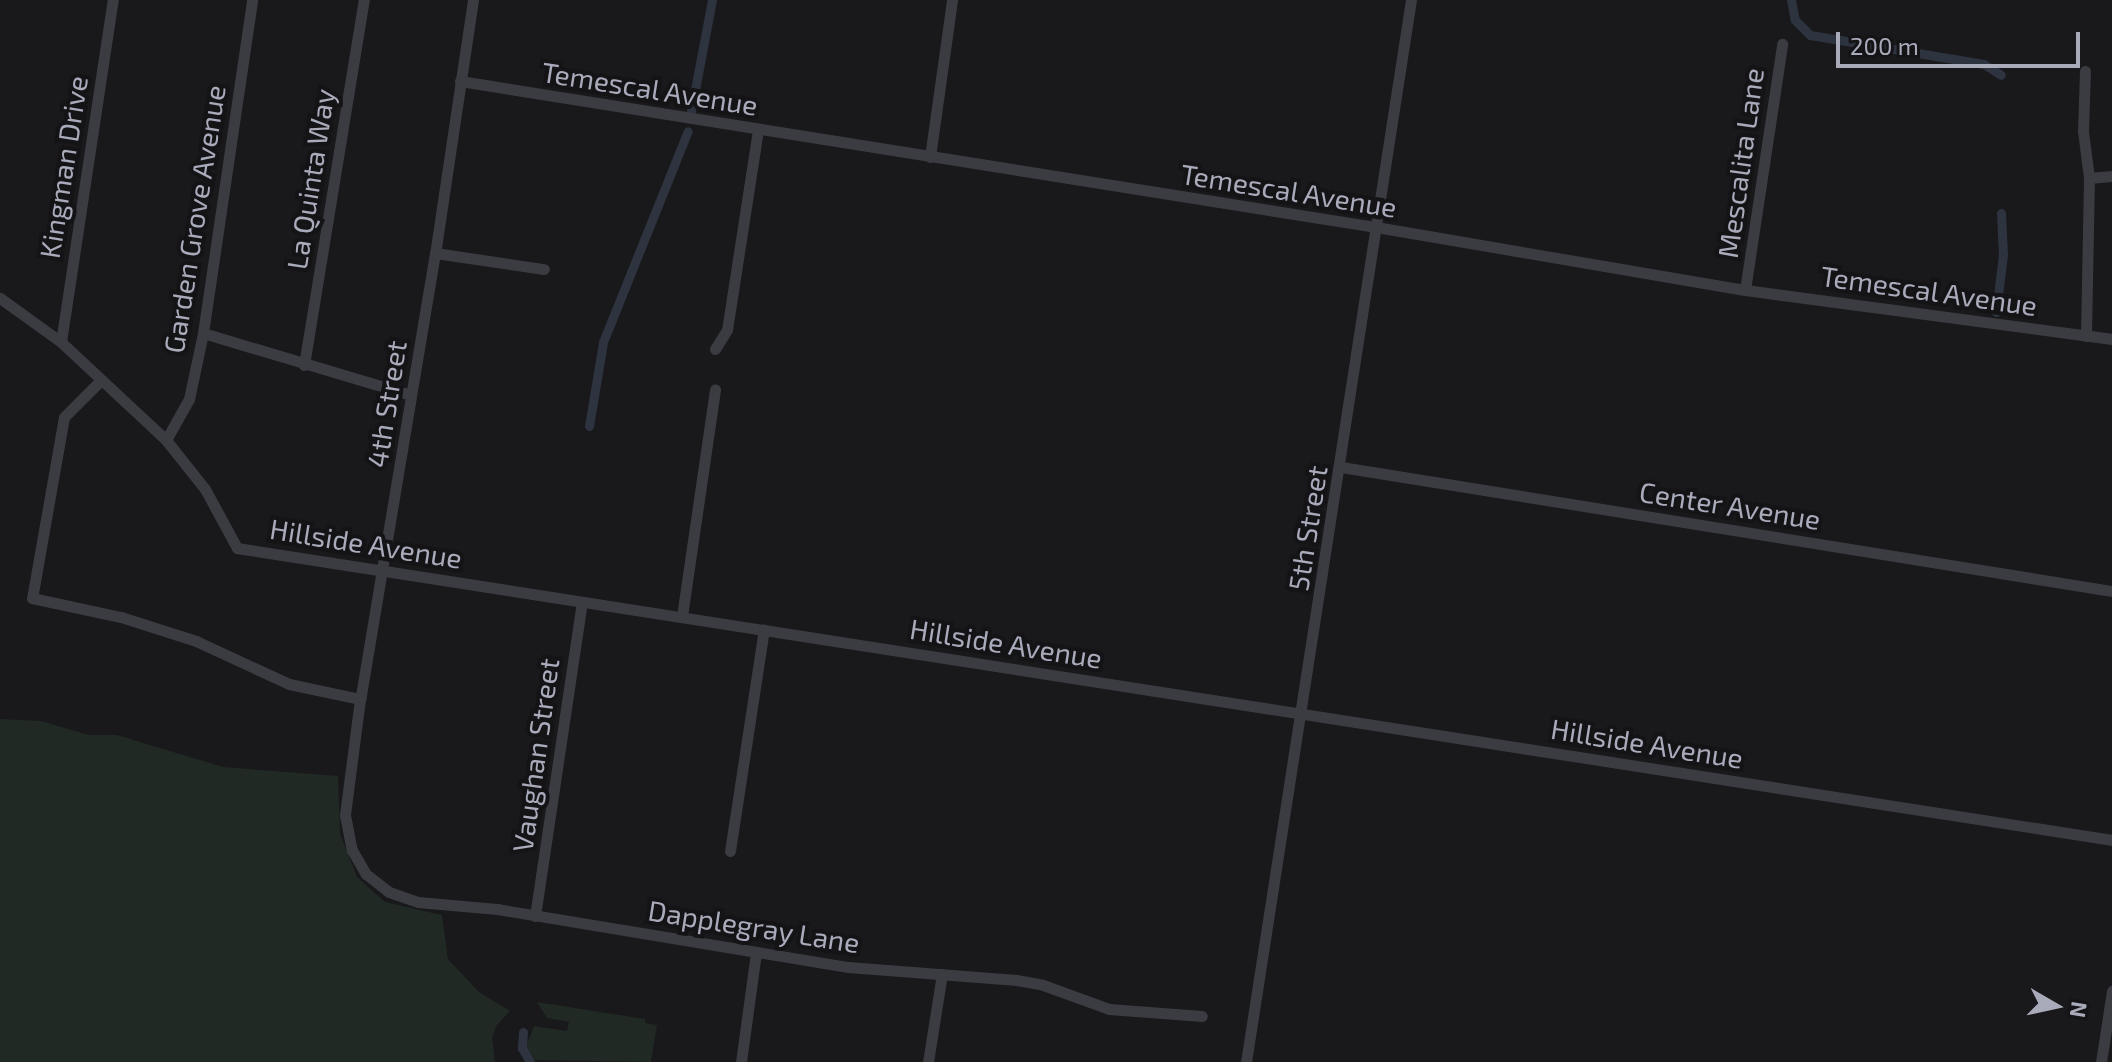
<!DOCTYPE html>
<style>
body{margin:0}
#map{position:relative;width:2112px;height:1062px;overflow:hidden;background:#19181b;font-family:"Exo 2",sans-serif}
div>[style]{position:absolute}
.green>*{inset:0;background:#202923}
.canal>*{height:9px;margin:-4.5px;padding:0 4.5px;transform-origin:4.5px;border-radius:4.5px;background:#2d3440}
.minor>*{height:11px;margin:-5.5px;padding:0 5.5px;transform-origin:5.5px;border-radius:5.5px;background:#3b3b42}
span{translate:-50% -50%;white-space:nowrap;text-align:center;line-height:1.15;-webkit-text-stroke:8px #141316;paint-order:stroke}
.street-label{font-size:28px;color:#a9abbb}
.north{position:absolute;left:2016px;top:966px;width:80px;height:80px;-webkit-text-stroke:6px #141316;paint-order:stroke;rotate:99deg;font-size:22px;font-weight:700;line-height:32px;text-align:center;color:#a9abbb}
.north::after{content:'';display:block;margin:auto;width:28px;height:36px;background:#a9abbb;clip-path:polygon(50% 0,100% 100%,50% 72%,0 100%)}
.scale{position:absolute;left:1836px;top:32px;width:244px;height:36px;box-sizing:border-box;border:4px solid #a9abbb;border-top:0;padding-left:10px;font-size:24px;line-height:28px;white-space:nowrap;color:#a9abbb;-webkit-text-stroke:6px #141316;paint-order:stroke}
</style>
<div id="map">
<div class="green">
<i style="clip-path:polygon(0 719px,41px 721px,89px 735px,117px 735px,223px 767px,338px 776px,340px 834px,357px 877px,385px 902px,442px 915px,448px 959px,479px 992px,510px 1011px,497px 1025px,492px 1037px,495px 1062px,0 1062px)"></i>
<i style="clip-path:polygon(537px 1002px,645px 1019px,645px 1023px,657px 1025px,651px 1062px,535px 1060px,526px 1047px,534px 1026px,567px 1031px,569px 1022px,547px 1018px)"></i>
</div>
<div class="canal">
<i style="left:1791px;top:0;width:20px;rotate:79deg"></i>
<i style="left:1795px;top:20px;width:21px;rotate:45deg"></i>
<i style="left:1810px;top:35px;width:176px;rotate:9.5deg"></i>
<i style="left:1984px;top:64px;width:20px;rotate:33deg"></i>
<i style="left:691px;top:111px;width:113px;rotate:-79.3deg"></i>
<i style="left:1996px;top:312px;width:58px;rotate:-83.1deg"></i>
<i style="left:2003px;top:254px;width:41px;rotate:-92.8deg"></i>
<i style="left:589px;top:426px;width:85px;rotate:-80.5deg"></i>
<i style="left:603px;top:342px;width:227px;rotate:-68.1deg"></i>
<i style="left:523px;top:1032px;width:16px;rotate:94deg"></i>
<i style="left:522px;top:1048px;width:16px;rotate:60deg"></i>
</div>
<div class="minor">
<i style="left:473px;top:0;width:256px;rotate:98.5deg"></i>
<i style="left:435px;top:253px;width:452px;rotate:99.5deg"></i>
<i style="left:360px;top:699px;width:117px;rotate:97.4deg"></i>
<i style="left:345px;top:815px;width:36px;rotate:79deg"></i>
<i style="left:352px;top:850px;width:28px;rotate:60deg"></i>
<i style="left:366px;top:874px;width:29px;rotate:38deg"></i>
<i style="left:389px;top:892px;width:31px;rotate:19deg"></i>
<i style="left:418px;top:902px;width:79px;rotate:5.1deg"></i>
<i style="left:497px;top:909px;width:356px;rotate:9.4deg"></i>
<i style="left:848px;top:967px;width:169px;rotate:4.4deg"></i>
<i style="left:1016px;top:980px;width:27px;rotate:10deg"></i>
<i style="left:1043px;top:985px;width:70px;rotate:20deg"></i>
<i style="left:1109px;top:1009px;width:93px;rotate:4.3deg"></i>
<i style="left:2085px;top:71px;width:60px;rotate:91.9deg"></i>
<i style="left:2083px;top:131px;width:47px;rotate:82.7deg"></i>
<i style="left:2089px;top:178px;width:158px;rotate:91.1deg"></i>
<i style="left:460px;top:81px;width:928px;rotate:9.06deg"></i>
<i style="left:1376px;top:227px;width:374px;rotate:9.7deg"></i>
<i style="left:1745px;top:290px;width:370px;rotate:7.6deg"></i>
<i style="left:930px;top:157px;width:159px;rotate:-82deg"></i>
<i style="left:2089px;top:178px;width:23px;rotate:-5deg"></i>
<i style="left:435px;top:253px;width:110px;rotate:8.4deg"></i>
<i style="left:1745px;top:290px;width:249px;rotate:-81.4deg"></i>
<i style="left:0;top:298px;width:75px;rotate:35.8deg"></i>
<i style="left:61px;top:342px;width:144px;rotate:43deg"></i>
<i style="left:166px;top:440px;width:63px;rotate:51.5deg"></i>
<i style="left:205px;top:489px;width:67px;rotate:61.5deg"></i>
<i style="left:237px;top:548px;width:1898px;rotate:8.85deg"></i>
<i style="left:203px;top:333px;width:217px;rotate:16.6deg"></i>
<i style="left:61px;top:342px;width:346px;rotate:-81.4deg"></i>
<i style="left:715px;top:349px;width:22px;rotate:-58deg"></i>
<i style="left:727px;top:330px;width:202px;rotate:-81.2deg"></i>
<i style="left:304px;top:365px;width:370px;rotate:-80.7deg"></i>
<i style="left:101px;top:380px;width:52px;rotate:135deg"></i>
<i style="left:64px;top:417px;width:184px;rotate:100deg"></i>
<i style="left:32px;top:598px;width:91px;rotate:12.1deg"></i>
<i style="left:121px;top:617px;width:79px;rotate:17.7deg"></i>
<i style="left:196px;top:641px;width:102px;rotate:24.8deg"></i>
<i style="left:289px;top:684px;width:73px;rotate:11.9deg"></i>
<i style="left:166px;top:440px;width:47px;rotate:-60.7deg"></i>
<i style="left:189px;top:399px;width:67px;rotate:-78deg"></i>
<i style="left:203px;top:333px;width:337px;rotate:-81.6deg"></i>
<i style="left:1341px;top:467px;width:781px;rotate:9.14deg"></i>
<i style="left:682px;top:616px;width:229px;rotate:-81.7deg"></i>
<i style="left:730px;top:851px;width:224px;rotate:-81.3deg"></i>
<i style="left:535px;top:916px;width:317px;rotate:-81.5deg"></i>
<i style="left:741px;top:1062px;width:111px;rotate:-82.2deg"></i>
<i style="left:928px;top:1062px;width:89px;rotate:-81deg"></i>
<i style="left:1246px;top:1062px;width:1075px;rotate:-81.17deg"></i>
<i style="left:2101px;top:1062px;width:72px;rotate:-81.2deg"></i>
</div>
<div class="street-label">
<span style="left:650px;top:88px;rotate:9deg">Temescal Avenue</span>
<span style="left:1740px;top:163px;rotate:-82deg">Mescalita Lane</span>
<span style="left:63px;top:167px;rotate:-81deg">Kingman Drive</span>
<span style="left:310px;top:179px;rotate:-81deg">La Quinta Way</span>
<span style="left:1289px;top:190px;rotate:9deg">Temescal Avenue</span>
<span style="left:194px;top:219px;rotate:-81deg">Garden Grove Avenue</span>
<span style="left:1929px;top:290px;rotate:8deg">Temescal Avenue</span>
<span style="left:386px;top:404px;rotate:-81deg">4th Street</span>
<span style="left:1730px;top:505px;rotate:9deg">Center Avenue</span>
<span style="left:1307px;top:528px;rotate:-81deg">5th Street</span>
<span style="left:366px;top:543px;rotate:9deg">Hillside Avenue</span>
<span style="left:1006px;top:643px;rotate:9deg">Hillside Avenue</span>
<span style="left:1647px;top:743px;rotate:9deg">Hillside Avenue</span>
<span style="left:535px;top:755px;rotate:-82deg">Vaughan Street</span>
<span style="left:754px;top:926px;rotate:9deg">Dapplegray Lane</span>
</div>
<div class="north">N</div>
<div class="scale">200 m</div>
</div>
